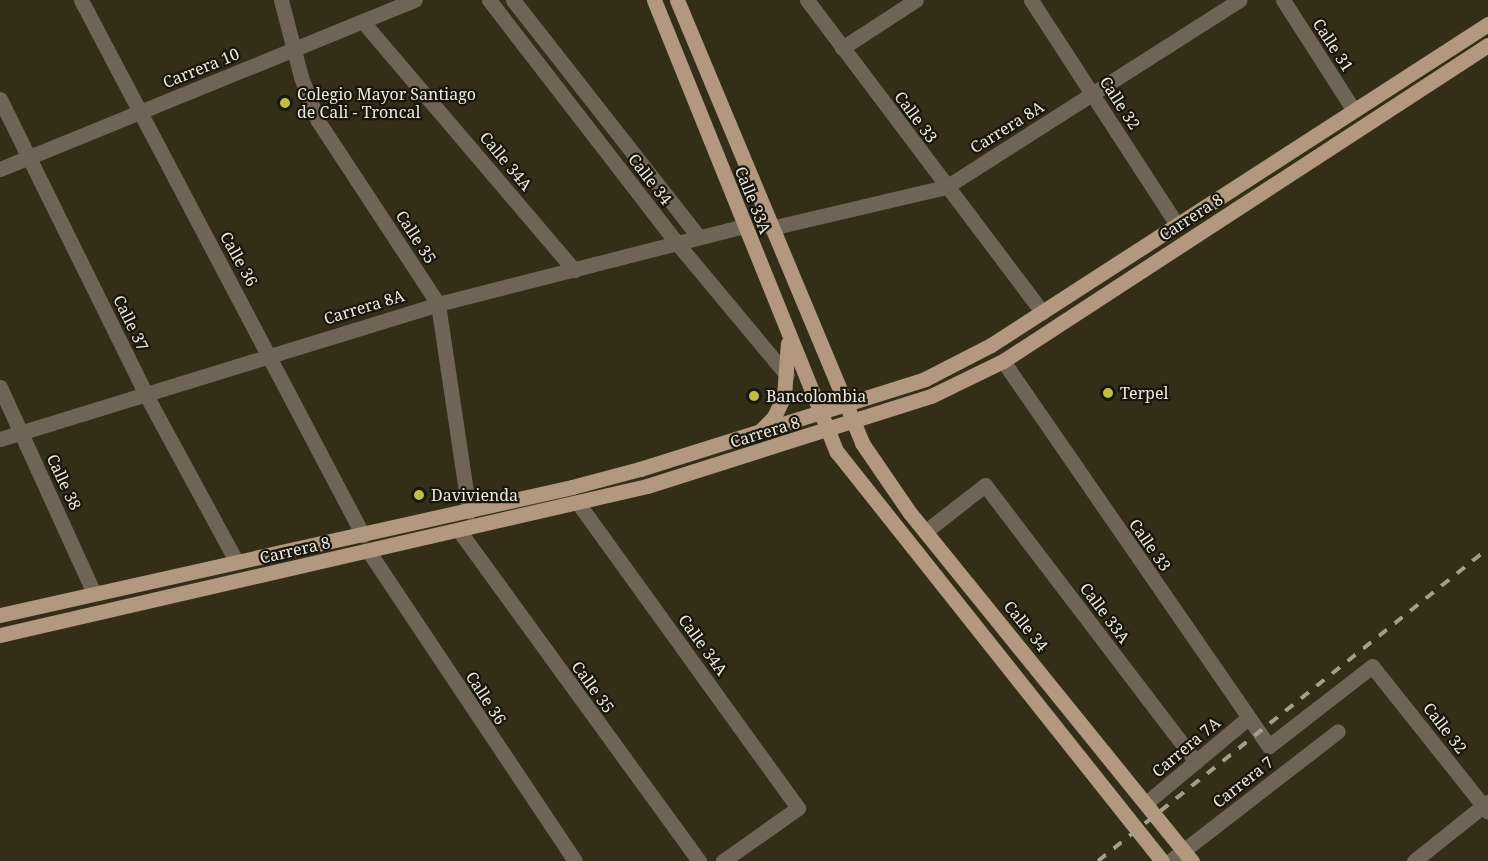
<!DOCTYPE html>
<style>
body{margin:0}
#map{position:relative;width:1488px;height:861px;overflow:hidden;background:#342e18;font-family:"Noto Serif",serif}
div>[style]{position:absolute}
.minor>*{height:15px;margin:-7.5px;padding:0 7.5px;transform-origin:7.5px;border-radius:7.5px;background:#706457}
.major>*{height:15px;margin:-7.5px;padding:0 7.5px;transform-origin:7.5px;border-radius:7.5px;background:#b1987e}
.rail>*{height:4px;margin-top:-2px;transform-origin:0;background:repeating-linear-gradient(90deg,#a39e8d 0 10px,transparent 0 20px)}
.dots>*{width:16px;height:16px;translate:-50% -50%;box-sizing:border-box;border:3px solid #19160d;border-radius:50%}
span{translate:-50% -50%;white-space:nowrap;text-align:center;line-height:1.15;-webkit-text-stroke:4.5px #19160d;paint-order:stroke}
.street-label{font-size:16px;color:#eeeadd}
.poi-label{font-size:16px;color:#eeeadd}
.left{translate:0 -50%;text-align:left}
</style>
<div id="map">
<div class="minor">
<i style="left:81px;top:0;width:605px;rotate:62.21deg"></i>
<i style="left:281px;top:0;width:80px;rotate:75.4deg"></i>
<i style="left:301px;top:77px;width:47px;rotate:68.9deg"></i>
<i style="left:318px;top:121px;width:219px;rotate:56.7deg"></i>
<i style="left:438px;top:304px;width:210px;rotate:81.5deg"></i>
<i style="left:489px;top:0;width:306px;rotate:52.3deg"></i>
<i style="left:676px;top:242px;width:173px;rotate:50.2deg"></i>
<i style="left:513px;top:0;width:300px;rotate:51.9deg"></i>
<i style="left:807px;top:0;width:391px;rotate:53deg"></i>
<i style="left:1031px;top:0;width:268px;rotate:57deg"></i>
<i style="left:1283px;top:0;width:130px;rotate:57.3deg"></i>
<i style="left:363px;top:22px;width:326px;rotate:49.6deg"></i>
<i style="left:842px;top:48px;width:88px;rotate:-33deg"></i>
<i style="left:0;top:99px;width:330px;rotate:63.7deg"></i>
<i style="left:146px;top:395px;width:187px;rotate:61.5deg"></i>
<i style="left:0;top:169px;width:448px;rotate:-22.2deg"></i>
<i style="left:771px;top:228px;width:180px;rotate:-13.2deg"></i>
<i style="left:946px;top:187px;width:348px;rotate:-32.5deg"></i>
<i style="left:1003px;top:361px;width:468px;rotate:55.4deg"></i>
<i style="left:1269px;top:746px;width:130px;rotate:-37.8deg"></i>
<i style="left:1372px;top:666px;width:186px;rotate:51.5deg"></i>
<i style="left:0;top:387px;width:226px;rotate:65.5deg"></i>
<i style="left:0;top:439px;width:458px;rotate:-17.1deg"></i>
<i style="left:438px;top:304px;width:315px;rotate:-14.3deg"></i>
<i style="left:578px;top:503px;width:376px;rotate:54.2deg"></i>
<i style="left:798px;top:808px;width:92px;rotate:144.8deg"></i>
<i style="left:926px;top:531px;width:75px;rotate:-37.9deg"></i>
<i style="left:985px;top:485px;width:348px;rotate:52.7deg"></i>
<i style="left:460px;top:532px;width:407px;rotate:54deg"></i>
<i style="left:369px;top:552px;width:371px;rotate:56.3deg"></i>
<i style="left:1146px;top:803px;width:133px;rotate:-39.8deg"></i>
<i style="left:1170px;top:861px;width:212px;rotate:-37.7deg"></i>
<i style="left:1414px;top:861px;width:95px;rotate:-38.6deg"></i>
</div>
<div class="major">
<i style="left:654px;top:0;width:488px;rotate:68deg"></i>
<i style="left:837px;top:452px;width:522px;rotate:51.53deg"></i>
<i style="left:677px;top:0;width:480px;rotate:67.3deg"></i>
<i style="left:862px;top:443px;width:85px;rotate:55.6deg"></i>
<i style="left:910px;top:513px;width:448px;rotate:51deg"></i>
<i style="left:760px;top:431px;width:20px;rotate:-45deg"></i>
<i style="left:774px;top:417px;width:23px;rotate:-65deg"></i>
<i style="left:784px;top:396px;width:53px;rotate:-85.7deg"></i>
<i style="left:0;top:615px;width:586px;rotate:-12.61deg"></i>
<i style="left:572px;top:487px;width:70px;rotate:-14.8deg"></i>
<i style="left:640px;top:469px;width:299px;rotate:-17.5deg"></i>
<i style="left:925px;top:379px;width:74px;rotate:-27.3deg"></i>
<i style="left:991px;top:345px;width:592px;rotate:-32.86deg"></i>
<i style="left:0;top:635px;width:664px;rotate:-12.97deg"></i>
<i style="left:647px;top:486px;width:298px;rotate:-17.6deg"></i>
<i style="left:931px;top:396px;width:80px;rotate:-25.9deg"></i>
<i style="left:1003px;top:361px;width:579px;rotate:-33.09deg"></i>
</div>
<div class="rail">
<i style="left:1098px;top:861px;width:499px;rotate:-38.7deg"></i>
</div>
<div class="dots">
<i style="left:285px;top:103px;background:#bfbe42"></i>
<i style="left:1108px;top:393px;background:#bfbe42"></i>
<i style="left:754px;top:396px;background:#bfbe42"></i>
<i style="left:419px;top:495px;background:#bfbe42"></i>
</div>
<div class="street-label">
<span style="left:1333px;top:45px;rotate:57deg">Calle 31</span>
<span style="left:201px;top:68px;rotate:-22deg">Carrera 10</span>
<span style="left:1120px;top:103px;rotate:57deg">Calle 32</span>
<span style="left:916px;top:117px;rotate:53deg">Calle 33</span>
<span style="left:1007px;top:127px;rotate:-32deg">Carrera 8A</span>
<span style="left:506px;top:161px;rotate:50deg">Calle 34A</span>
<span style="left:650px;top:179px;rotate:52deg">Calle 34</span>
<span style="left:753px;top:200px;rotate:68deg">Calle 33A</span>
<span style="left:1191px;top:217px;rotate:-33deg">Carrera 8</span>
<span style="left:416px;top:237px;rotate:57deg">Calle 35</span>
<span style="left:239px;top:259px;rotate:61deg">Calle 36</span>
<span style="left:364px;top:307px;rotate:-17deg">Carrera 8A</span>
<span style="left:131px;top:323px;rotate:64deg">Calle 37</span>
<span style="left:765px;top:432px;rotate:-17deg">Carrera 8</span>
<span style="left:64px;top:482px;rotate:65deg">Calle 38</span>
<span style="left:1150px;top:545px;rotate:55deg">Calle 33</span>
<span style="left:295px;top:550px;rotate:-13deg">Carrera 8</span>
<span style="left:1105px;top:613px;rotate:53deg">Calle 33A</span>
<span style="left:1026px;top:626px;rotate:51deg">Calle 34</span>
<span style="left:703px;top:645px;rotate:54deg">Calle 34A</span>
<span style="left:593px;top:687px;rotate:54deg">Calle 35</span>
<span style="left:486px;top:698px;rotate:57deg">Calle 36</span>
<span style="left:1445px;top:728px;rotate:52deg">Calle 32</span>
<span style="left:1186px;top:747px;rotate:-40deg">Carrera 7A</span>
<span style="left:1243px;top:782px;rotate:-38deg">Carrera 7</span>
</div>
<div class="poi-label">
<span class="left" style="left:297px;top:103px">Colegio Mayor Santiago<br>de Cali - Troncal</span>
<span class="left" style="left:1120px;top:393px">Terpel</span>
<span class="left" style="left:766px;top:396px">Bancolombia</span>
<span class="left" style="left:431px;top:495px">Davivienda</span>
</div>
</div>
